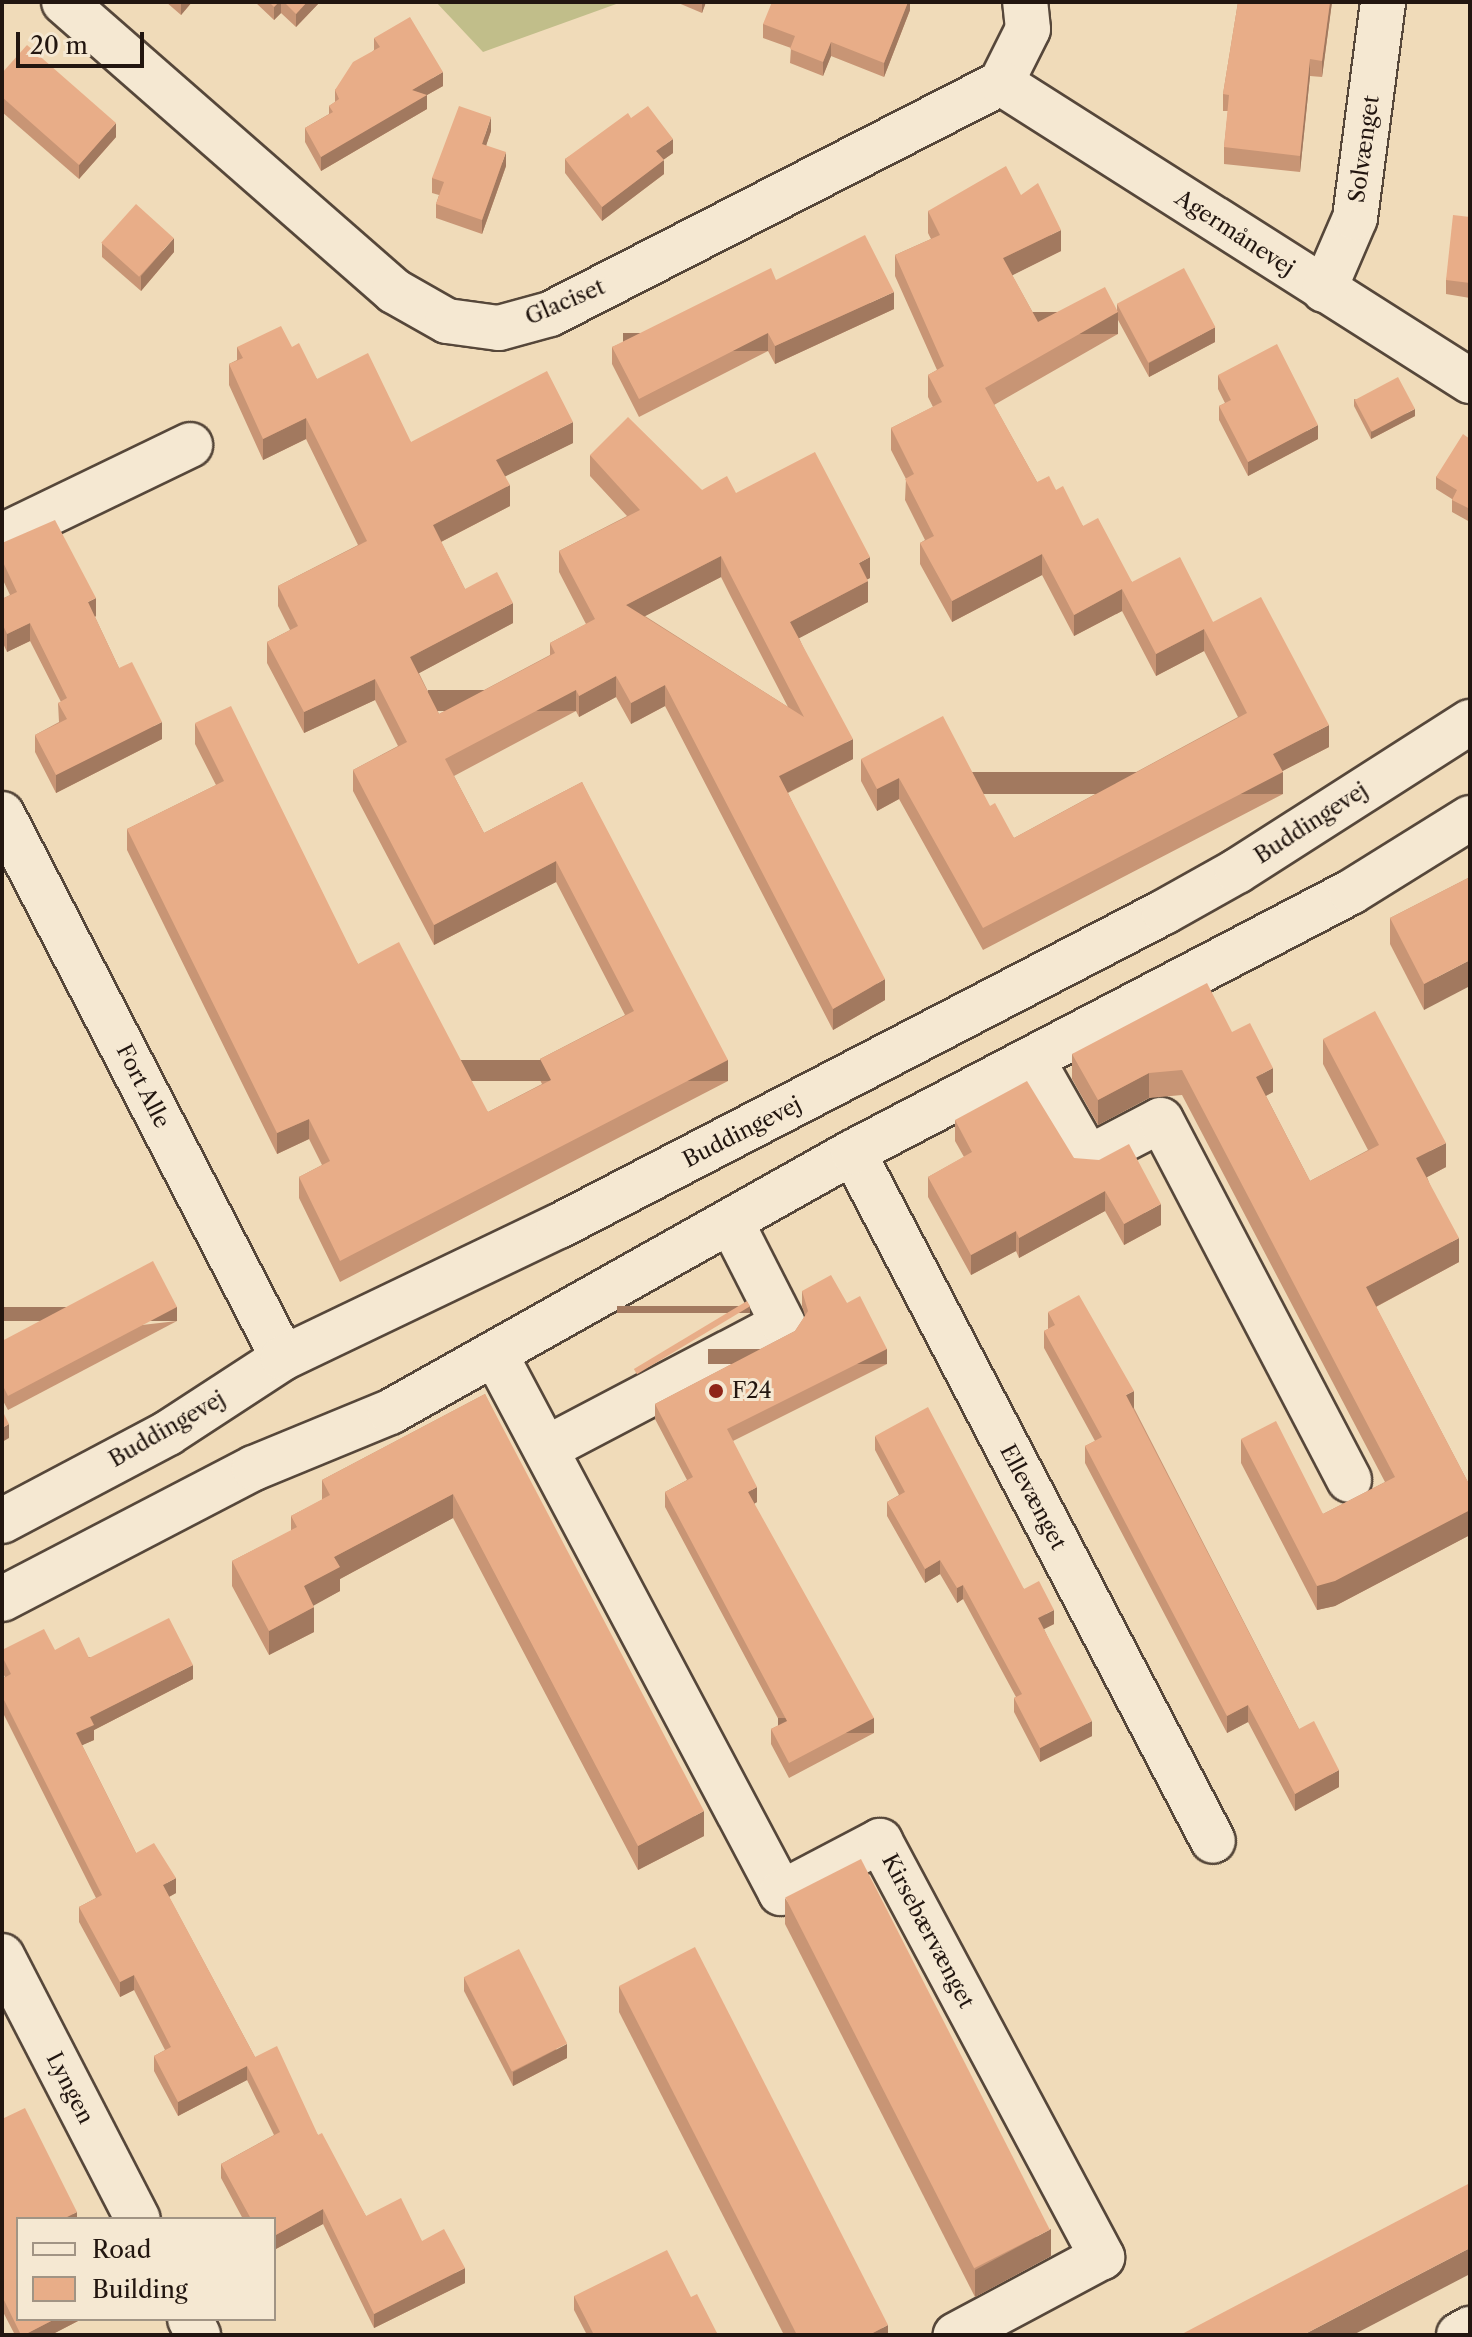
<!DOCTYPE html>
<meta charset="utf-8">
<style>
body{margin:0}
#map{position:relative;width:1472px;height:2337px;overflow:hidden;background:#f0dbb9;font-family:"Libre Caslon Text",serif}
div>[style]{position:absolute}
.green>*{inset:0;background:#c1be8a}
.roads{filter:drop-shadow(2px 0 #56473a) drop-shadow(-2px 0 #56473a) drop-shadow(0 2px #56473a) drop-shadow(0 -2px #56473a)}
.minor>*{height:44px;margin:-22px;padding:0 22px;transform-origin:22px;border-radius:22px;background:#f5e8d2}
.wall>*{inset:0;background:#c89575}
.shaded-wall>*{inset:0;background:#a2795f;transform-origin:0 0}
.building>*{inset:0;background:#e8ad88;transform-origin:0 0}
.dots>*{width:22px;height:22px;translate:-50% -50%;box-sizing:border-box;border:4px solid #f5e8d2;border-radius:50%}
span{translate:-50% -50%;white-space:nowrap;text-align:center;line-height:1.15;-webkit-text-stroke:6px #f5e8d2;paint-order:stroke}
.street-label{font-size:22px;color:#221610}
.poi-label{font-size:22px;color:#221610}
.left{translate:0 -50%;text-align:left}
.frame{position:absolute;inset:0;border:4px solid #221610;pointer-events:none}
.legend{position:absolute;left:16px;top:2217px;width:260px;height:104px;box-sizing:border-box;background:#f5e8d2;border:2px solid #a19484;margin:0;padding:10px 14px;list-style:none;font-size:24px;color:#221610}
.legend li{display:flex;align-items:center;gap:16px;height:40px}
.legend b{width:40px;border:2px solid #a19484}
.scale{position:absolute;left:16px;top:32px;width:128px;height:36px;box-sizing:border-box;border:4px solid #221610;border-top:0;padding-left:10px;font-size:24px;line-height:28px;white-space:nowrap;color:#221610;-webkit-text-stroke:6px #f5e8d2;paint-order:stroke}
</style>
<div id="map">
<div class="green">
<i style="clip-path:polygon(436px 2px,618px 2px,619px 3px,483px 52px)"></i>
</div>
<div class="roads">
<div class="minor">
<i style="left:64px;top:2px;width:439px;rotate:41.2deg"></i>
<i style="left:394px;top:291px;width:61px;rotate:29.5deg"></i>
<i style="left:447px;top:321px;width:52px;rotate:7.7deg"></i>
<i style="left:499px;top:328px;width:53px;rotate:-15.4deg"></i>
<i style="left:550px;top:314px;width:507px;rotate:-27.12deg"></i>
<i style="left:1001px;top:83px;width:60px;rotate:-63.4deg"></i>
<i style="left:1028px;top:29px;width:27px;rotate:-96deg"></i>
<i style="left:1001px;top:83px;width:556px;rotate:32.43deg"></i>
<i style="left:1324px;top:290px;width:78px;rotate:-66.7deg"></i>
<i style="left:1355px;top:218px;width:218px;rotate:-82.6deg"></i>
<i style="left:2px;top:536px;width:209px;rotate:-25.8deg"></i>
<i style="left:2px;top:814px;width:612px;rotate:62.68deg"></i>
<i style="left:1033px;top:1061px;width:112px;rotate:60.4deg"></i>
<i style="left:1088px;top:1158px;width:82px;rotate:-27.5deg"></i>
<i style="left:1161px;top:1120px;width:406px;rotate:62.4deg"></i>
<i style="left:853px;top:1152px;width:777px;rotate:62.41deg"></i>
<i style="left:495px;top:1354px;width:610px;rotate:62.05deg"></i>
<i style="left:781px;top:1893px;width:112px;rotate:-27.7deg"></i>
<i style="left:880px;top:1841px;width:472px;rotate:61.9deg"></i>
<i style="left:1102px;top:2257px;width:166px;rotate:151.9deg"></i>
<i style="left:549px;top:1447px;width:264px;rotate:-27.7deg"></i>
<i style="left:783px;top:1324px;width:114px;rotate:-117deg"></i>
<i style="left:2px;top:1521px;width:188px;rotate:-27.9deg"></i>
<i style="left:168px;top:1433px;width:137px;rotate:-33.1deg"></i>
<i style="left:283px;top:1358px;width:306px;rotate:-25.6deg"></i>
<i style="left:559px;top:1226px;width:682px;rotate:-27.43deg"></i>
<i style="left:1164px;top:912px;width:84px;rotate:-29.3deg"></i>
<i style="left:1237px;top:871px;width:277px;rotate:-32.6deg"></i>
<i style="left:2px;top:1599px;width:284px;rotate:-27.5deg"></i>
<i style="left:254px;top:1468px;width:147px;rotate:-22.4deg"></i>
<i style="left:390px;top:1412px;width:531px;rotate:-29.32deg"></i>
<i style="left:853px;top:1152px;width:562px;rotate:-27.57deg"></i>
<i style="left:1351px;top:892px;width:140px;rotate:-31.9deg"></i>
<i style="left:2px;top:1956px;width:296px;rotate:62.7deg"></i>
<i style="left:190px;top:2319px;width:18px;rotate:63deg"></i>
<i style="left:1459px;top:2335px;width:13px;rotate:-29deg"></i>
</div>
</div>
<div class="wall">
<i style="clip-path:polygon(166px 2px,192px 2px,181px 15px)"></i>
<i style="clip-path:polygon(255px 2px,319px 2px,319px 3px,296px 27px,281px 13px,274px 20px)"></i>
<i style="clip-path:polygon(676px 2px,706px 2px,702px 13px)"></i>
<i style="clip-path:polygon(910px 2px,910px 10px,884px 77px,831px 56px,823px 76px,790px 63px,791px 48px,763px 38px,763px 24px)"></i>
<i style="clip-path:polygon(1238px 2px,1332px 2px,1322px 77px,1310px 76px,1300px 172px,1224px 164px,1224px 147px,1228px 111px,1223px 111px,1223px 94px)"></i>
<i style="clip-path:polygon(374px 38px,443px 86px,427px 95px,427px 109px,321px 171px,305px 142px,305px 128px,329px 114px,329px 106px,335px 102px,335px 90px,374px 50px)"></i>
<i style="clip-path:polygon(2px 73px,116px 137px,79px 179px,2px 112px)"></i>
<i style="clip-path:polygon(631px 118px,673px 153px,663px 160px,664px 174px,602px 221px,565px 173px,565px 159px)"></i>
<i style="clip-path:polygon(491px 131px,486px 145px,506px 166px,482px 234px,436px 218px,436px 204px,439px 195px,432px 193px,432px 178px)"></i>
<i style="clip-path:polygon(1021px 195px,1061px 251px,1012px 275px,1038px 322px,1117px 310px,1117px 304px,1215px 342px,1149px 377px,1118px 320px,1118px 334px,994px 405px,1037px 482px,1056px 490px,1083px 526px,1132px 582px,1213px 622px,1329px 747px,1282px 771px,1283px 794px,983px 950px,899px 799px,877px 811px,861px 781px,861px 759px,990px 806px,1014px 838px,1238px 717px,1204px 651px,1156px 676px,1122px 611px,1074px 636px,1042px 575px,952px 622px,920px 564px,920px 543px,925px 540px,905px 500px,906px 479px,891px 450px,891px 428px,933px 407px,928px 397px,928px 375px,937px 370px,895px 276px,895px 255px,931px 239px,928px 233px,928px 211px)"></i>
<i style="clip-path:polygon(1470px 217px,1470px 298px,1446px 294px,1446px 280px)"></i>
<i style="clip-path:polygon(102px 243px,174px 252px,141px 291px,102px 257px)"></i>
<i style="clip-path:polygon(776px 280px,894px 309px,775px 364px,768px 351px,639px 417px,612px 364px,612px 347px)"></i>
<i style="clip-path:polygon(evenodd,237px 347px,292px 347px,317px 379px,411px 442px,573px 443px,505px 476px,510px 506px,441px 542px,465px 589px,513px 623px,419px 673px,439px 714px,550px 655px,550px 643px,586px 624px,559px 572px,559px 551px,627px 516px,590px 476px,590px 455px,702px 490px,736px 493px,870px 578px,867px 579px,868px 602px,799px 638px,853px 759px,788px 793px,885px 1000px,833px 1030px,665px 706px,631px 724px,616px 697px,579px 717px,576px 711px,454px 776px,484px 833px,582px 782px,728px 1081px,340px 1282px,299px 1198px,299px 1177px,322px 1165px,309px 1139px,277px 1154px,127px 850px,127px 829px,216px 785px,195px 744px,195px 723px,358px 964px,488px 1112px,542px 1084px,540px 1080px,540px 1059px,625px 1015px,556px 882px,434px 945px,353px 791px,353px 770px,398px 746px,375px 700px,304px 733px,267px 663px,267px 642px,290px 630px,278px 606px,278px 586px,358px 545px,306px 439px,263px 460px,229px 385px,229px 364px,237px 360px,237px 347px,721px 577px,730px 595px,788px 707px,645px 616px,721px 577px)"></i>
<i style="clip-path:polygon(1218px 375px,1318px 439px,1248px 476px,1219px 420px,1219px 406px,1225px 403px,1218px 389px)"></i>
<i style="clip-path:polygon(1354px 399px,1415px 416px,1371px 439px,1354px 406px)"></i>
<i style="clip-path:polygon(1470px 439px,1470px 522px,1452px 512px,1452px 499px,1436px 489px,1436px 477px)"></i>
<i style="clip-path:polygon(2px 543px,96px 616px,95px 617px,119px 668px,162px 739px,56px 793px,35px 752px,35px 735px,59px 722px,58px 703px,61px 702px,30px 641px,7px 652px,2px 641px,2px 599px,10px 595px,2px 578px)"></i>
<i style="clip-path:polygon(1470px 877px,1424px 1010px,1390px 944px,1390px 918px)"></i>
<i style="clip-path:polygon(1232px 1032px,1273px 1092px,1266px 1096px,1310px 1181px,1368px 1150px,1323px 1064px,1323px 1039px,1446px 1167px,1427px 1177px,1459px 1262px,1376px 1307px,1470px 1486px,1470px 1535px,1335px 1606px,1317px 1610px,1241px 1463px,1241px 1439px,1323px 1514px,1385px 1482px,1182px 1095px,1149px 1098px,1098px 1125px,1072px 1079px,1072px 1054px)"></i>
<i style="clip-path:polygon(955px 1120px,1074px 1158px,1161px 1225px,1124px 1245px,1105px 1211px,1019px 1258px,1016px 1251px,971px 1275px,928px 1197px,928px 1177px,964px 1157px,955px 1141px)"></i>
<i style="clip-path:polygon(802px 1291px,847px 1303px,887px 1364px,733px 1441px,757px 1502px,754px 1504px,874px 1733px,789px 1778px,771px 1744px,771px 1729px,781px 1724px,665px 1507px,665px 1492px,687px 1480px,655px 1419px,655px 1404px,795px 1331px,805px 1316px,802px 1306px)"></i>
<i style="clip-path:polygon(1048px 1312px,1134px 1408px,1299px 1729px,1339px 1787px,1295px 1811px,1248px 1722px,1227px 1733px,1085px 1463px,1085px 1446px,1095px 1441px,1044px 1348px,1044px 1331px,1048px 1329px)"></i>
<i style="clip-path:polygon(177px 1321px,8px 1410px,2px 1399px,2px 1341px)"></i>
<i style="clip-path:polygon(485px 1394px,704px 1836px,638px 1870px,453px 1518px,340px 1579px,340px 1591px,313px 1605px,314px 1632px,269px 1655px,232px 1586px,232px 1561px,291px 1531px,291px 1516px,322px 1500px,322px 1480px)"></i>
<i style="clip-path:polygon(875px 1436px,1024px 1589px,1054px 1624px,1044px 1629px,1092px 1736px,1040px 1762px,1014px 1712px,1014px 1698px,1016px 1697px,963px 1599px,957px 1603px,940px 1574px,925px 1583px,887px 1516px,887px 1502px,899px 1495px,875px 1450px)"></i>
<i style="clip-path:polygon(2px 1650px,55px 1650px,193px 1679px,94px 1730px,94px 1740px,82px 1745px,136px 1853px,176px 1893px,169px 1897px,255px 2057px,318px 2135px,366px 2216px,422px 2241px,465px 2283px,374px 2328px,323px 2224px,274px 2250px,274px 2219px,243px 2219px,221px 2178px,221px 2164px,274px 2135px,247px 2080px,178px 2116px,154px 2071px,154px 2056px,165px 2050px,134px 1990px,120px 1997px,79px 1922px,79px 1907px,96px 1898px,2px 1711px,2px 1679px,5px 1677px,2px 1671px)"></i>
<i style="clip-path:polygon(785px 1898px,1051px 2256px,975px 2297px,785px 1924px)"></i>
<i style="clip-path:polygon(464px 1977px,567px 2058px,513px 2086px,464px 1991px)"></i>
<i style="clip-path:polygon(619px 1986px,888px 2335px,784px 2335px,619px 2012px)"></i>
<i style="clip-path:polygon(2px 2119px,77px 2219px,18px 2219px,78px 2319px,78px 2321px,51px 2335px,15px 2335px,2px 2310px)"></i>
<i style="clip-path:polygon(574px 2296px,691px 2297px,718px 2335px,587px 2335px,574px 2310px)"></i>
</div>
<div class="shaded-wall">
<i style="clip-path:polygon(181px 2px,192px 2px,181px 15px)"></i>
<i style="clip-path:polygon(279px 2px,281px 2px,281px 13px,274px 20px,274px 7px)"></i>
<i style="clip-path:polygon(307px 2px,319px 3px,296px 27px,296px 14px)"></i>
<i style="clip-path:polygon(702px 2px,706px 2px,702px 13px)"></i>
<i style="clip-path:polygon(908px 2px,910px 2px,910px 10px,884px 77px,884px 63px)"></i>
<i style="clip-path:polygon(1330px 2px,1332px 2px,1322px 77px,1322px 61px)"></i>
<i style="clip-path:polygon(831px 42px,831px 56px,823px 76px,823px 62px)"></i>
<i style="clip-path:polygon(1310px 59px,1310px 76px,1300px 172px,1300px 156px)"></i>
<i style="clip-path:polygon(443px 72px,443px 86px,427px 95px,427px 109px,321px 171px,321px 157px,412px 90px)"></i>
<i style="clip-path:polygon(491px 117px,491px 131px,482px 158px,482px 144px)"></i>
<i style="clip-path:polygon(116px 123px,116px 137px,79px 179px,79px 165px)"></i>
<i style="clip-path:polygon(673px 139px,673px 153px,656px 165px,656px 151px)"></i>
<i style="clip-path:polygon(506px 152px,506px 166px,482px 234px,482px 220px)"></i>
<i style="clip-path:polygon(664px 160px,664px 174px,602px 221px,602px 207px)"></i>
<i style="clip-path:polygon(1061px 230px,1061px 251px,1003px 280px,1003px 258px)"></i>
<i style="clip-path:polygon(174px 238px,174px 252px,141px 291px,141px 276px)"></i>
<i style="clip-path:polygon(894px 292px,894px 309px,775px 364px,775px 346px)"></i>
<i style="left:1118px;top:312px;width:22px;height:153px;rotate:90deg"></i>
<i style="clip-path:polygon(1215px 327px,1215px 342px,1149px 377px,1149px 363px)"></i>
<i style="left:768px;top:333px;width:18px;height:145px;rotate:90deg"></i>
<i style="clip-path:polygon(1415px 409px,1415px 416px,1371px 439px,1371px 431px)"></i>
<i style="clip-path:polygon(306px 418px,306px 439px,263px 460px,263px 439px)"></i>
<i style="clip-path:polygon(573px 422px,573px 443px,496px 481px,496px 460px)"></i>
<i style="clip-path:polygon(1318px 425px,1318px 439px,1248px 476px,1248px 462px)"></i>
<i style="clip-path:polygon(510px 485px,510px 506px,433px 546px,433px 525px)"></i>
<i style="clip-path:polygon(1042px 554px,1042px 575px,952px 622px,952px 601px)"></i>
<i style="clip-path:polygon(721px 556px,721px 577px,626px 626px,626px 605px)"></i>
<i style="clip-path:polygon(870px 557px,870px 578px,859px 584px,859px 563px)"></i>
<i style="clip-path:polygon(868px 581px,868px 602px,790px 643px,790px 622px)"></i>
<i style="clip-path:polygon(1122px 589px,1122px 611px,1074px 636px,1074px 615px)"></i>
<i style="clip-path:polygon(96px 598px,96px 616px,88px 620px,88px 602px)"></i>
<i style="clip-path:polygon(513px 603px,513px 623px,410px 678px,410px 657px)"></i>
<i style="clip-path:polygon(30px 623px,30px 641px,7px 652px,7px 634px)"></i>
<i style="clip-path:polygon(1204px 629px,1204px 651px,1156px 676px,1156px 654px)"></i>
<i style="clip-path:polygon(616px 676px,616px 697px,579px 717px,579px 696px)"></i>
<i style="clip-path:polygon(375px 679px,375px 700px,304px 733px,304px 712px)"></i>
<i style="clip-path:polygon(665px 685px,665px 706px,631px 724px,631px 703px)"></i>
<i style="left:576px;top:690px;width:21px;height:148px;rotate:90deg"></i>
<i style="clip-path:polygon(162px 722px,162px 739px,56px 793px,56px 775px)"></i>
<i style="clip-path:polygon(1329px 725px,1329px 747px,1273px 776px,1273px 754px)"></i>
<i style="clip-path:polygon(853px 739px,853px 759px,779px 797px,779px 776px)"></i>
<i style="left:1283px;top:772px;width:22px;height:338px;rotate:90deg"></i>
<i style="clip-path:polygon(899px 778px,899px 799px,877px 811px,877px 789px)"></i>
<i style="clip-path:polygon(556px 861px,556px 882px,434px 945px,434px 925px)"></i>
<i style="clip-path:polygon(1470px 960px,1470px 986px,1424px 1010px,1424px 984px)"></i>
<i style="clip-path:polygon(885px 979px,885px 1000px,833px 1030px,833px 1009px)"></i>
<i style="left:728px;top:1060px;width:21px;height:437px;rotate:90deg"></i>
<i style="clip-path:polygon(1273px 1068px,1273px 1092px,1256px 1101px,1256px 1077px)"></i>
<i style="clip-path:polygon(1149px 1073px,1149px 1098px,1098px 1125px,1098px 1100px)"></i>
<i style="clip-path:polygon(309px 1119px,309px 1139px,277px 1154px,277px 1133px)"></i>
<i style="clip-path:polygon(1446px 1143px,1446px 1167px,1416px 1183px,1416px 1158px)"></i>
<i style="clip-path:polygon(1105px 1191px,1105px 1211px,1019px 1258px,1019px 1238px)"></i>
<i style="clip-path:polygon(1161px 1204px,1161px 1225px,1124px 1245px,1124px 1224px)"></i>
<i style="clip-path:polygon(1016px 1231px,1016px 1251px,971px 1275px,971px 1255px)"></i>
<i style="clip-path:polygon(1459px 1238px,1459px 1262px,1366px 1312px,1366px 1287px)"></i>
<i style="left:750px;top:1306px;width:7px;height:133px;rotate:90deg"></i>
<i style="left:177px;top:1307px;width:14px;height:191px;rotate:90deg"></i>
<i style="left:887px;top:1349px;width:15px;height:179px;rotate:90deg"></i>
<i style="clip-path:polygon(1134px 1391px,1134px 1408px,1126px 1412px,1126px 1395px)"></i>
<i style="clip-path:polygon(9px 1424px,9px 1438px,2px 1442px,2px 1428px)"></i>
<i style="clip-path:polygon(757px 1487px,757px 1502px,748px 1507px,748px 1492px)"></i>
<i style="clip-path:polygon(453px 1494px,453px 1518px,340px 1579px,340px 1591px,304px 1611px,304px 1586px,334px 1557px)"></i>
<i style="clip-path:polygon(1470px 1510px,1470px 1535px,1335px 1606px,1317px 1610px,1317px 1586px)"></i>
<i style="clip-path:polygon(940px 1560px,940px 1574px,925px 1583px,925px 1569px)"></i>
<i style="clip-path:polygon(963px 1585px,963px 1599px,957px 1603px,957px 1588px)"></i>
<i style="clip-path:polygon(314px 1607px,314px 1632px,269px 1655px,269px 1631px)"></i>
<i style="clip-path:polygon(1054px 1610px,1054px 1624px,1038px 1632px,1038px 1618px)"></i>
<i style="clip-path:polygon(193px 1665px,193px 1679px,94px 1730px,94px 1740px,76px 1748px,76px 1733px,90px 1717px)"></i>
<i style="clip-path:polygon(1248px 1705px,1248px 1722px,1227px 1733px,1227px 1716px)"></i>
<i style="left:874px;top:1718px;width:15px;height:96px;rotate:90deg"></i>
<i style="clip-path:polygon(1092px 1721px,1092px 1736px,1040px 1762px,1040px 1748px)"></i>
<i style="clip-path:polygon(1339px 1770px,1339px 1787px,1295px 1811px,1295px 1794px)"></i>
<i style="clip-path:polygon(704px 1811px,704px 1836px,638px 1870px,638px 1846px)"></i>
<i style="clip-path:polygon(176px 1878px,176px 1893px,163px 1900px,163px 1885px)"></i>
<i style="clip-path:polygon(134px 1975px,134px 1990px,120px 1997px,120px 1982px)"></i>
<i style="clip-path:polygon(567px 2044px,567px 2058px,513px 2086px,513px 2072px)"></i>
<i style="clip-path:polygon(247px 2066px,247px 2080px,178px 2116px,178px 2102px)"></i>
<i style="clip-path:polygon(323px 2209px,323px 2224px,274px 2250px,274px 2236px)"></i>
<i style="clip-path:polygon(77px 2212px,77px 2219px,63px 2219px)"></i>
<i style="clip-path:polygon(1051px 2229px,1051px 2256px,975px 2297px,975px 2270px)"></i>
<i style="clip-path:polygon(1470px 2248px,1470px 2274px,1353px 2335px,1303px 2335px)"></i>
<i style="clip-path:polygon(465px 2268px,465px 2283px,374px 2328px,374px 2314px)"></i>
<i style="clip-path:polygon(55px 2319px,78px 2319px,78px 2321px,51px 2335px,24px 2335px)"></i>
<i style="clip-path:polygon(888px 2325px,888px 2335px,869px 2335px)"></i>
</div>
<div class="building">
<i style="clip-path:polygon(269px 2px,279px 2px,274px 7px)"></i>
<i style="clip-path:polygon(284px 2px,307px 2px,296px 14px)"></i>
<i style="clip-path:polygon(772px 2px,908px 2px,884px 63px,831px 42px,823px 62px,790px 49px,795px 36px,763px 24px)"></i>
<i style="clip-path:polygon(1238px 2px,1330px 2px,1322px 61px,1310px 59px,1300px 156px,1224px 147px,1229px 95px,1223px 94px)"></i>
<i style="clip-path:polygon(410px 17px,443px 72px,412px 90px,427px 95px,321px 157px,305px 128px,333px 112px,329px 106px,339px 99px,335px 90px,353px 62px,380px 47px,374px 38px)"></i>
<i style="clip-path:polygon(27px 45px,116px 123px,79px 165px,2px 97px,2px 73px)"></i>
<i style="clip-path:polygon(459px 106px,491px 117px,482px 144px,506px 152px,482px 220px,436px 204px,444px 182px,432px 178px)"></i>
<i style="clip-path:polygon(648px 106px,673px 139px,656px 151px,664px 160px,602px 207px,565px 159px,628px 113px,631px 118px)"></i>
<i style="clip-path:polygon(1006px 166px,1021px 195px,1038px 183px,1061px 230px,1003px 258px,1038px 322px,1105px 287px,1118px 312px,985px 388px,1037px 482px,1049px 476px,1056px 490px,1063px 486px,1083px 526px,1098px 518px,1132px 582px,1180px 557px,1213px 622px,1261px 597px,1329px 725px,1273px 754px,1283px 772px,983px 928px,899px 778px,877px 789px,861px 759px,943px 716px,990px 806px,995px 803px,1014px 838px,1247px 713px,1204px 629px,1156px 654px,1122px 589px,1074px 615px,1042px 554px,952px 601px,920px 543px,934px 536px,905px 479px,914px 474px,891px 428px,942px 402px,928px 375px,944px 366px,895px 255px,940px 235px,928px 211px)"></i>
<i style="left:136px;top:204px;width:51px;height:52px;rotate:42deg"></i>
<i style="clip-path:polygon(1453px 215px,1470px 217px,1470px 283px,1446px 280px)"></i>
<i style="clip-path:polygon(865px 235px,894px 292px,775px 346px,768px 333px,639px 399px,612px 347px,771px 268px,776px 280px)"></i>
<i style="left:1184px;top:268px;width:67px;height:76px;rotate:62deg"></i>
<i style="clip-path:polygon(evenodd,281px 326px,292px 347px,299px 343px,317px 379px,368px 353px,411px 442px,547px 371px,573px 422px,496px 460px,510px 485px,433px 525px,465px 589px,497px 572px,513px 603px,410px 657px,439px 714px,555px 653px,550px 643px,595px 619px,559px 551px,640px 510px,590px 455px,628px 417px,702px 490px,727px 476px,736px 493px,815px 452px,870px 557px,859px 563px,868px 581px,790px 622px,853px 739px,779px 776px,885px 979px,833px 1009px,665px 685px,631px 703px,616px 676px,579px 696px,576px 690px,445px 759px,484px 833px,582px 782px,728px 1060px,340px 1261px,299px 1177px,330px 1161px,309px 1119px,277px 1133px,127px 829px,224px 781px,195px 723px,231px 706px,358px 964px,399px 942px,488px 1112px,551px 1080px,540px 1059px,634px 1011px,556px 861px,434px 925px,353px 770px,407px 742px,375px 679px,304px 712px,267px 642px,298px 626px,278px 586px,367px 541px,306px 418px,263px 439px,229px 364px,243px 358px,237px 347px,281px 326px,721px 556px,730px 574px,804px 717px,626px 605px,721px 556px)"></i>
<i style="clip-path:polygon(1277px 344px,1318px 425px,1248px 462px,1219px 406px,1231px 400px,1218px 375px)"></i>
<i style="left:1398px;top:377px;width:36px;height:49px;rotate:62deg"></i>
<i style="clip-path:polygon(1463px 434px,1470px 439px,1470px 509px,1452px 500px,1457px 490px,1436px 477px)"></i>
<i style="clip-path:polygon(55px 520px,96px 598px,88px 602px,119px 668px,132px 662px,162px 722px,56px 775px,35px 735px,67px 719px,58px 703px,67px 698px,30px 623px,7px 634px,2px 623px,2px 599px,17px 592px,2px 560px,2px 543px)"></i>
<i style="clip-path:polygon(1470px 877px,1470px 960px,1424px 984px,1390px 918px)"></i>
<i style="clip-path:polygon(1207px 983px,1232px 1032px,1250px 1023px,1273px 1068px,1256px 1077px,1310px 1181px,1379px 1145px,1323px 1039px,1375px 1011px,1446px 1143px,1416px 1158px,1459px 1238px,1366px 1287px,1470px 1486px,1470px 1510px,1335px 1581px,1317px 1586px,1241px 1439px,1276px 1421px,1323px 1514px,1395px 1477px,1182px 1070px,1149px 1073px,1098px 1100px,1072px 1054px)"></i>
<i style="clip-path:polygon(1027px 1081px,1074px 1158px,1099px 1160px,1129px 1144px,1161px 1204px,1124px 1224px,1105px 1191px,1019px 1238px,1016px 1231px,971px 1255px,928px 1177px,972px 1152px,955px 1120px)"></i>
<i style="clip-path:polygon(153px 1261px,177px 1307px,8px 1396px,2px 1384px,2px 1341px)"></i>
<i style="clip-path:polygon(831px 1275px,847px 1303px,860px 1296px,887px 1349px,727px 1429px,757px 1487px,748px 1492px,874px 1718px,789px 1763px,771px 1729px,787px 1721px,665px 1492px,693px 1477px,655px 1404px,795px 1331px,808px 1311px,802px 1291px)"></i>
<i style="clip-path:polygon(1079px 1295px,1134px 1391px,1126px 1395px,1299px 1729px,1314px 1721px,1339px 1770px,1295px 1794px,1248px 1705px,1227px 1716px,1085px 1446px,1102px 1437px,1044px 1331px,1055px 1325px,1048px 1312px)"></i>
<i style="left:747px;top:1301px;width:6px;height:132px;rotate:59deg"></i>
<i style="clip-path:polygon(485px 1394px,704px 1811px,638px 1846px,453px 1494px,334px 1557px,340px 1567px,304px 1586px,314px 1607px,269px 1631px,232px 1561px,297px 1527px,291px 1516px,330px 1495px,322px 1480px)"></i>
<i style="clip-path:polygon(928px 1407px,1024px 1589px,1039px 1581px,1054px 1610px,1038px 1618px,1092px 1721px,1040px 1748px,1014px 1698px,1022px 1694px,963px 1585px,957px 1588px,940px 1560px,925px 1569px,887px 1502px,905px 1492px,875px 1436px)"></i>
<i style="clip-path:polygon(2px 1410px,9px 1424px,2px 1428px)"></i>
<i style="clip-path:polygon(169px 1618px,193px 1665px,90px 1717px,94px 1725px,76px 1733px,136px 1853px,154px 1843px,176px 1878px,163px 1885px,255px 2057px,277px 2046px,318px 2135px,322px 2133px,366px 2216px,401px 2198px,422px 2241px,444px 2229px,465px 2268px,374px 2314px,323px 2209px,274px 2236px,274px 2219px,251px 2219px,221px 2164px,280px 2132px,247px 2066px,178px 2102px,154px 2056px,171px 2047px,134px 1975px,120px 1982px,79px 1907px,102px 1895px,2px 1696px,2px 1679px,11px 1674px,2px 1656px,2px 1650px,44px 1629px,55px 1650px,79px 1637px,89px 1658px)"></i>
<i style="left:861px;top:1859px;width:416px;height:85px;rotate:63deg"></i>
<i style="clip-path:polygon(695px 1947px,888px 2325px,869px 2335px,797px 2335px,619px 1986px)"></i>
<i style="left:519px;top:1949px;width:106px;height:62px;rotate:63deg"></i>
<i style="clip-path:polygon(25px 2108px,77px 2212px,63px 2219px,18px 2219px,18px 2319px,55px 2319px,24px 2335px,21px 2335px,2px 2296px,2px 2119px)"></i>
<i style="clip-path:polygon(1470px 2183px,1470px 2248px,1303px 2335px,1180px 2335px)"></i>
<i style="clip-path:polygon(667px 2250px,691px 2297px,697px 2294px,718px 2335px,594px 2335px,574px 2296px)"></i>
</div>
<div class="dots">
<i style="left:716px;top:1391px;background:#8f2418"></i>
</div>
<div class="street-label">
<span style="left:1364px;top:149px;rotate:-82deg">Solvænget</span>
<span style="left:1235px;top:233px;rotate:33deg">Agermånevej</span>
<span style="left:565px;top:302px;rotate:-23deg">Glaciset</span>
<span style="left:1311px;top:823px;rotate:-33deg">Buddingevej</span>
<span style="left:143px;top:1086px;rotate:63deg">Fort Alle</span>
<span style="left:742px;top:1132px;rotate:-27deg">Buddingevej</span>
<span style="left:167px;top:1429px;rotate:-30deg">Buddingevej</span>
<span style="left:1033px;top:1497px;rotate:62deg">Ellevænget</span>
<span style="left:928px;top:1931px;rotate:62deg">Kirsebærvænget</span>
<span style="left:70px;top:2088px;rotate:63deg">Lyngen</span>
</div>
<div class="poi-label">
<span class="left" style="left:732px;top:1391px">F24</span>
</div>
<div class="frame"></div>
<ul class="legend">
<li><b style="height:10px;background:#f5e8d2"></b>Road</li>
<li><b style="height:22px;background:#e8ad88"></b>Building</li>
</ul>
<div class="scale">20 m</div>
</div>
